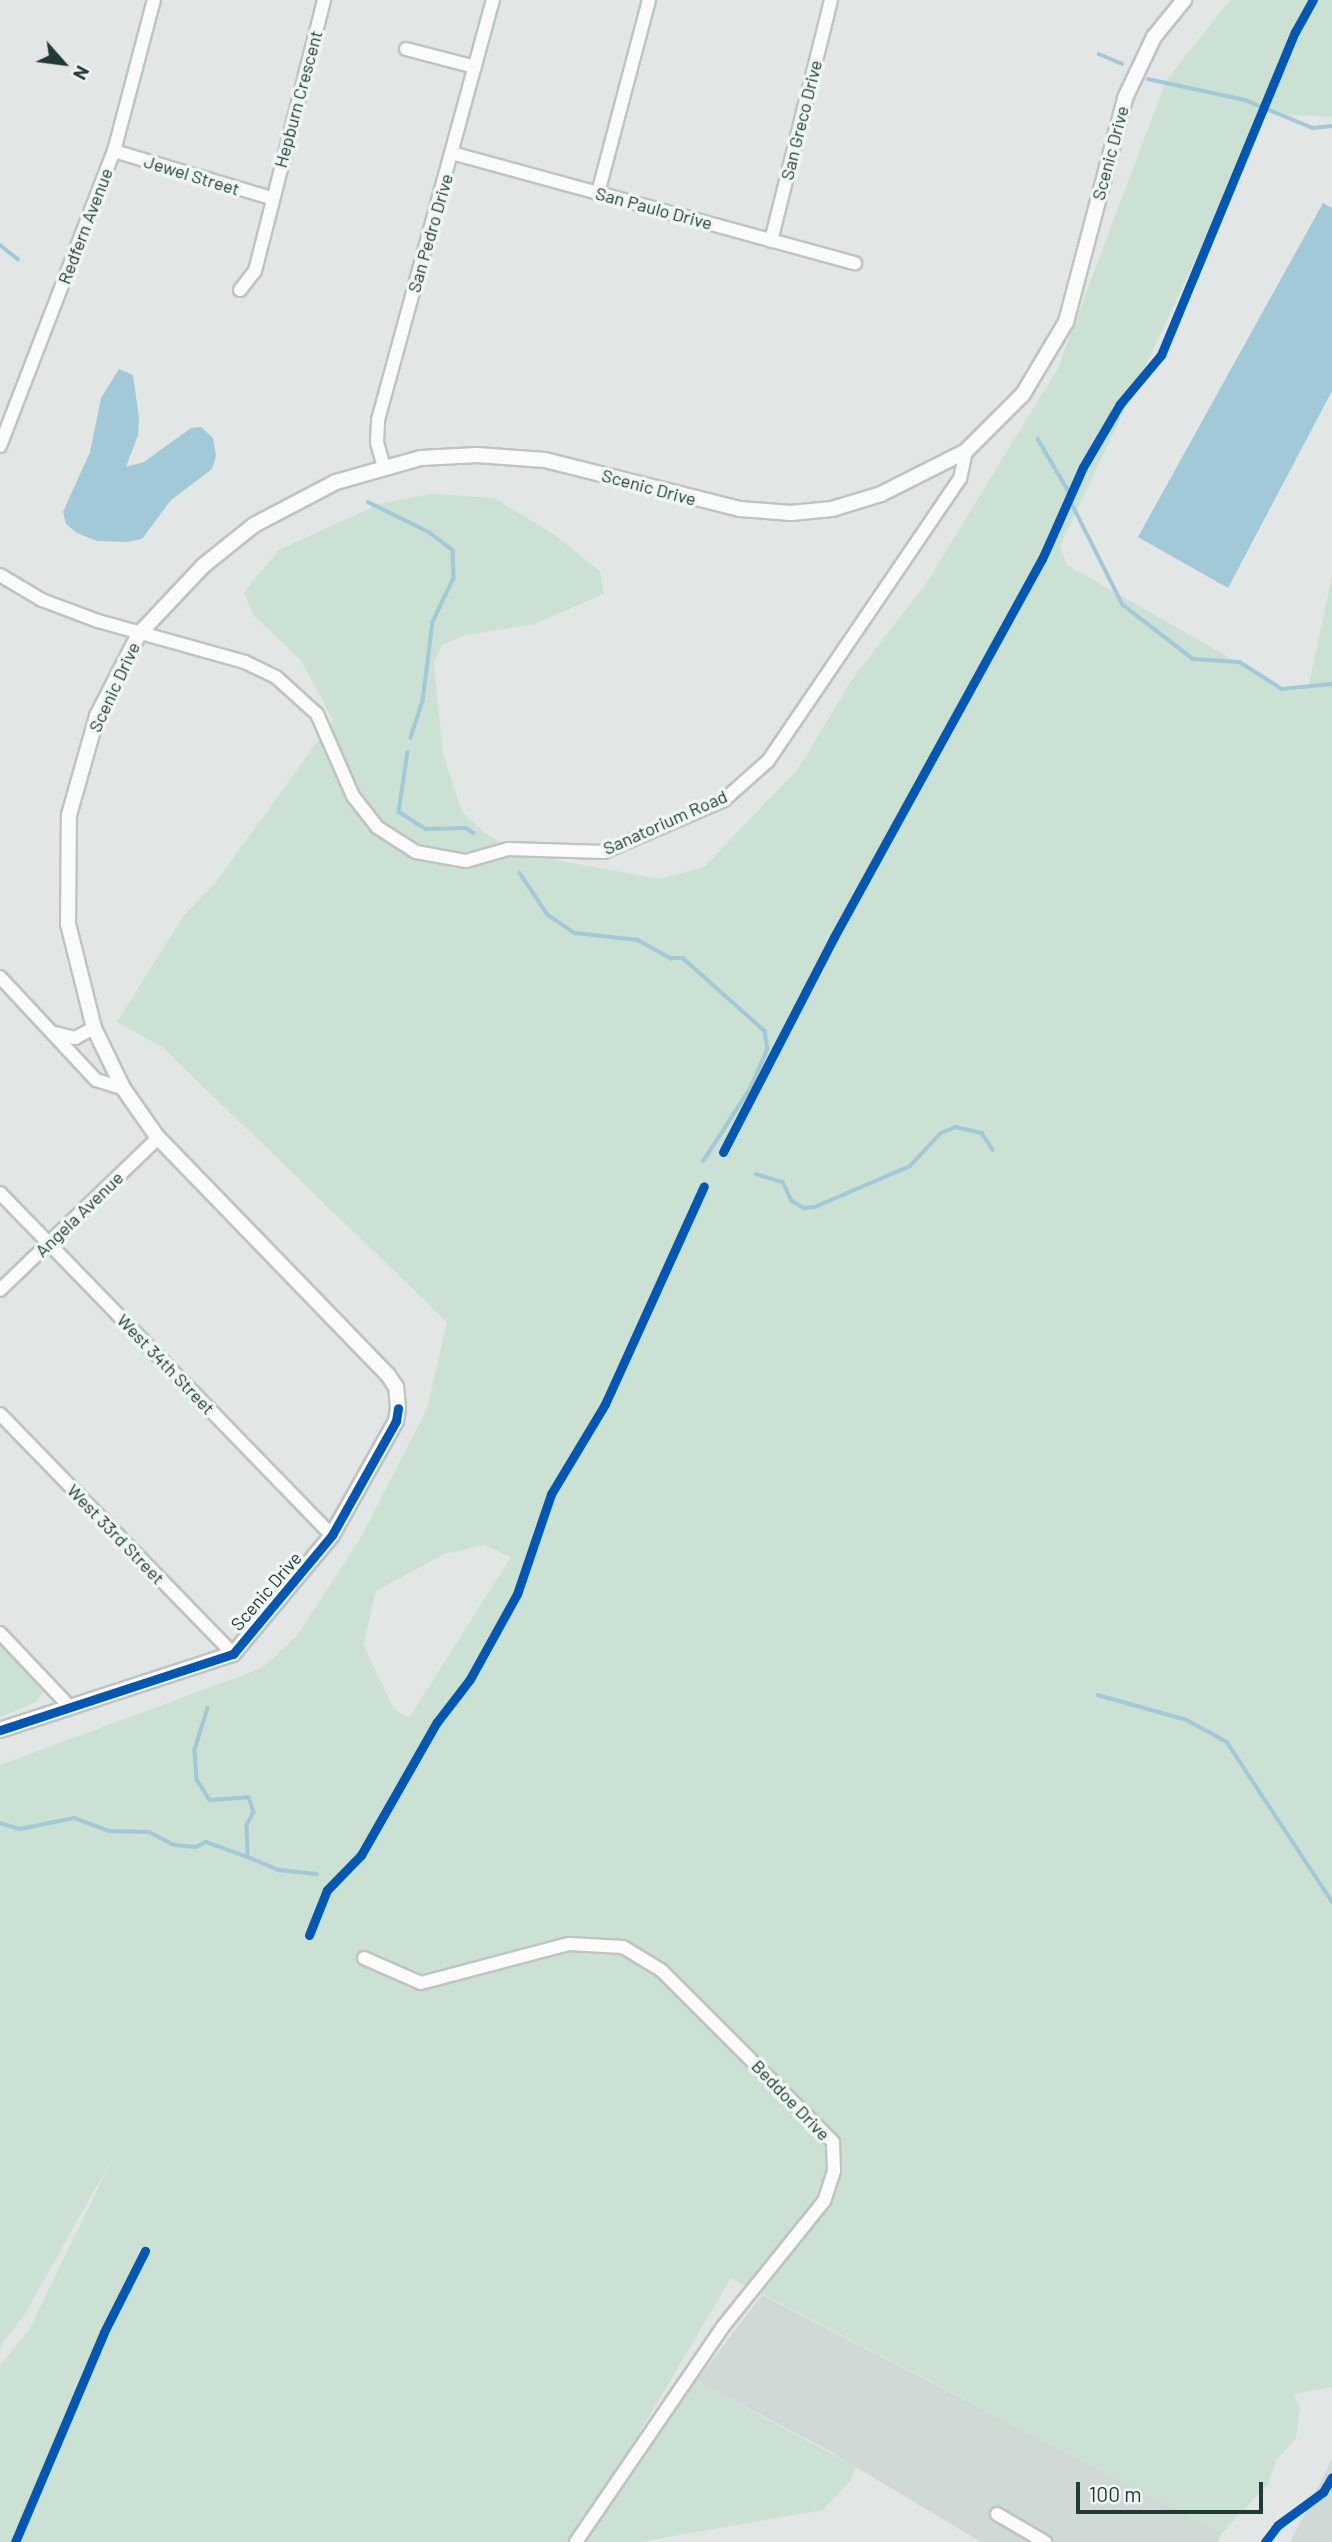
<!DOCTYPE html>
<style>
body{margin:0}
#map{position:relative;width:1332px;height:2542px;overflow:hidden;background:#e2e7e6;font-family:Barlow,sans-serif}
div>[style]{position:absolute}
.built>*{inset:0;background:#cfd9d6}
.green>*{inset:0;background:#cae1d4}
.water>*{inset:0;background:#a2c9d7}
.stream>*{height:3.5px;margin:-1.75px;padding:0 1.75px;transform-origin:1.75px;border-radius:1.75px;background:#a2c9d7}
.roads{filter:drop-shadow(2px 0 #bfc4c3) drop-shadow(-2px 0 #bfc4c3) drop-shadow(0 2px #bfc4c3) drop-shadow(0 -2px #bfc4c3)}
.minor>*{height:12px;margin:-6px;padding:0 6px;transform-origin:6px;border-radius:6px;background:#fbfbfb}
.tertiary>*{height:14px;margin:-7px;padding:0 7px;transform-origin:7px;border-radius:7px;background:#fbfbfb}
.cycleway>*{height:9px;margin:-4.5px;padding:0 4.5px;transform-origin:4.5px;border-radius:4.5px;background:#0057b8}
span{translate:-50% -50%;white-space:nowrap;text-align:center;line-height:1.15;-webkit-text-stroke:7px #eff7f4;paint-order:stroke}
.street-label{font-size:18px;color:#203a36}
.north{position:absolute;left:28px;top:28px;width:70px;height:70px;-webkit-text-stroke:5px #eff7f4;paint-order:stroke;rotate:118deg;font-size:19px;font-weight:700;line-height:28px;text-align:center;color:#203a36}
.north::after{content:'';display:block;margin:auto;width:24px;height:32px;background:#203a36;clip-path:polygon(50% 0,100% 100%,50% 72%,0 100%)}
.scale{position:absolute;left:1076px;top:2482px;width:187px;height:32px;box-sizing:border-box;border:4px solid #203a36;border-top:0;padding-left:9px;font-size:21px;line-height:24px;white-space:nowrap;color:#203a36;-webkit-text-stroke:5px #eff7f4;paint-order:stroke}
</style>
<div id="map">
<div class="built">
<i style="clip-path:polygon(762px 2295px,1222px 2533px,1218px 2542px,981px 2542px,824px 2448px,696px 2381px)"></i>
<i style="clip-path:polygon(1332px 2459px,1332px 2542px,1290px 2542px)"></i>
</div>
<div class="green">
<i style="clip-path:polygon(evenodd,1230px 0,1332px 0,1332px 117px,1265px 113px,1060px 546px,1067px 565px,1288px 691px,1308px 688px,1332px 577px,1332px 2387px,1294px 2394px,1300px 2409px,1296px 2438px,1276px 2460px,1268px 2484px,1222px 2533px,731px 2278px,638px 2435px,650px 2448px,696px 2381px,856px 2467px,851px 2480px,823px 2510px,639px 2542px,0 2542px,0 2365px,29px 2330px,113px 2157px,25px 2314px,0 2347px,0 1765px,262px 1668px,297px 1636px,361px 1537px,427px 1409px,447px 1322px,161px 1046px,117px 1022px,184px 915px,216px 882px,333px 720px,301px 660px,253px 615px,244px 592px,279px 550px,379px 504px,431px 494px,494px 498px,553px 534px,600px 571px,604px 594px,534px 624px,466px 635px,442px 645px,434px 662px,443px 754px,462px 812px,486px 834px,523px 854px,660px 879px,704px 867px,798px 769px,851px 681px,927px 582px,1058px 368px,1166px 81px,1230px 0,484px 1545px,511px 1557px,409px 1718px,394px 1709px,363px 1645px,376px 1591px,444px 1554px,484px 1545px)"></i>
<i style="clip-path:polygon(0 1645px,44px 1690px,37px 1702px,0 1717px)"></i>
</div>
<div class="water">
<i style="clip-path:polygon(1323px 203px,1332px 208px,1332px 391px,1228px 588px,1138px 537px)"></i>
<i style="clip-path:polygon(119px 369px,133px 375px,139px 418px,138px 435px,126px 467px,144px 462px,191px 428px,201px 427px,213px 438px,216px 456px,212px 469px,171px 500px,142px 539px,127px 542px,97px 541px,77px 533px,66px 524px,63px 512px,90px 452px,101px 398px)"></i>
</div>
<div class="stream">
<i style="left:1099px;top:54px;width:25px;rotate:23deg"></i>
<i style="left:1148px;top:79px;width:99px;rotate:12.2deg"></i>
<i style="left:1245px;top:100px;width:74px;rotate:22.4deg"></i>
<i style="left:1313px;top:128px;width:19px;rotate:-6deg"></i>
<i style="left:0;top:245px;width:23px;rotate:38deg"></i>
<i style="left:1038px;top:439px;width:59px;rotate:59.5deg"></i>
<i style="left:368px;top:502px;width:68px;rotate:26.2deg"></i>
<i style="left:429px;top:532px;width:30px;rotate:37deg"></i>
<i style="left:453px;top:550px;width:28px;rotate:88deg"></i>
<i style="left:454px;top:578px;width:49px;rotate:115.5deg"></i>
<i style="left:433px;top:622px;width:80px;rotate:97.2deg"></i>
<i style="left:423px;top:701px;width:39px;rotate:108deg"></i>
<i style="left:1072px;top:504px;width:113px;rotate:63.2deg"></i>
<i style="left:1123px;top:605px;width:88px;rotate:37.6deg"></i>
<i style="left:1193px;top:659px;width:47px;rotate:3.7deg"></i>
<i style="left:1240px;top:662px;width:50px;rotate:32.7deg"></i>
<i style="left:1282px;top:689px;width:50px;rotate:-5.7deg"></i>
<i style="left:408px;top:752px;width:61px;rotate:98.5deg"></i>
<i style="left:399px;top:812px;width:32px;rotate:32deg"></i>
<i style="left:426px;top:829px;width:40px;rotate:-1.4deg"></i>
<i style="left:466px;top:828px;width:9px;rotate:32deg"></i>
<i style="left:520px;top:873px;width:50px;rotate:56.3deg"></i>
<i style="left:548px;top:915px;width:32px;rotate:34deg"></i>
<i style="left:575px;top:933px;width:63px;rotate:6.3deg"></i>
<i style="left:638px;top:940px;width:38px;rotate:29deg"></i>
<i style="left:671px;top:958px;width:12px"></i>
<i style="left:683px;top:958px;width:110px;rotate:41.7deg"></i>
<i style="left:765px;top:1031px;width:18px;rotate:81deg"></i>
<i style="left:768px;top:1049px;width:43px;rotate:113.6deg"></i>
<i style="left:751px;top:1088px;width:87px;rotate:122.8deg"></i>
<i style="left:756px;top:1174px;width:28px;rotate:17deg"></i>
<i style="left:783px;top:1182px;width:21px;rotate:65deg"></i>
<i style="left:792px;top:1201px;width:14px;rotate:30deg"></i>
<i style="left:804px;top:1208px;width:11px;rotate:-5deg"></i>
<i style="left:815px;top:1207px;width:103px;rotate:-23.3deg"></i>
<i style="left:910px;top:1166px;width:45px;rotate:-46.8deg"></i>
<i style="left:941px;top:1133px;width:16px;rotate:-22deg"></i>
<i style="left:956px;top:1127px;width:27px;rotate:13deg"></i>
<i style="left:982px;top:1133px;width:20px;rotate:57deg"></i>
<i style="left:1098px;top:1695px;width:92px;rotate:15.7deg"></i>
<i style="left:1187px;top:1720px;width:46px;rotate:28.8deg"></i>
<i style="left:1227px;top:1742px;width:191px;rotate:56.6deg"></i>
<i style="left:208px;top:1708px;width:44px;rotate:107.2deg"></i>
<i style="left:195px;top:1750px;width:30px;rotate:86deg"></i>
<i style="left:197px;top:1780px;width:24px;rotate:57deg"></i>
<i style="left:210px;top:1800px;width:39px;rotate:-4deg"></i>
<i style="left:249px;top:1797px;width:16px;rotate:72deg"></i>
<i style="left:254px;top:1812px;width:15px;rotate:118deg"></i>
<i style="left:247px;top:1825px;width:32px;rotate:88deg"></i>
<i style="left:248px;top:1857px;width:34px;rotate:23deg"></i>
<i style="left:279px;top:1870px;width:38px;rotate:6deg"></i>
<i style="left:0;top:1823px;width:21px;rotate:17deg"></i>
<i style="left:20px;top:1829px;width:55px;rotate:-11.5deg"></i>
<i style="left:74px;top:1818px;width:37px;rotate:20deg"></i>
<i style="left:109px;top:1831px;width:40px;rotate:1.4deg"></i>
<i style="left:149px;top:1832px;width:28px;rotate:27deg"></i>
<i style="left:174px;top:1845px;width:22px;rotate:5deg"></i>
<i style="left:196px;top:1847px;width:11px;rotate:-27deg"></i>
<i style="left:206px;top:1842px;width:45px;rotate:19.7deg"></i>
</div>
<div class="roads">
<div class="minor">
<i style="left:406px;top:49px;width:71px;rotate:14.6deg"></i>
<i style="left:114px;top:151px;width:164px;rotate:16.7deg"></i>
<i style="left:452px;top:153px;width:418px;rotate:15.3deg"></i>
<i style="left:598px;top:193px;width:200px;rotate:-75.2deg"></i>
<i style="left:771px;top:241px;width:248px;rotate:-76deg"></i>
<i style="left:240px;top:290px;width:24px;rotate:-52deg"></i>
<i style="left:255px;top:271px;width:280px;rotate:-75.7deg"></i>
<i style="left:0;top:446px;width:316px;rotate:-68.9deg"></i>
<i style="left:114px;top:151px;width:156px;rotate:-75.2deg"></i>
<i style="left:384px;top:467px;width:26px;rotate:-106deg"></i>
<i style="left:377px;top:442px;width:22px;rotate:-87deg"></i>
<i style="left:378px;top:420px;width:435px;rotate:-74.7deg"></i>
<i style="left:0;top:575px;width:49px;rotate:30.8deg"></i>
<i style="left:42px;top:600px;width:60px;rotate:20.6deg"></i>
<i style="left:98px;top:621px;width:153px;rotate:15.6deg"></i>
<i style="left:245px;top:662px;width:34px;rotate:26deg"></i>
<i style="left:276px;top:677px;width:55px;rotate:42.1deg"></i>
<i style="left:317px;top:714px;width:90px;rotate:66.3deg"></i>
<i style="left:353px;top:796px;width:39px;rotate:52deg"></i>
<i style="left:377px;top:827px;width:46px;rotate:32.7deg"></i>
<i style="left:416px;top:852px;width:51px;rotate:10.2deg"></i>
<i style="left:466px;top:861px;width:44px;rotate:-15.9deg"></i>
<i style="left:508px;top:849px;width:96px;rotate:1.8deg"></i>
<i style="left:604px;top:852px;width:131px;rotate:-23.4deg"></i>
<i style="left:724px;top:800px;width:59px;rotate:-41.6deg"></i>
<i style="left:768px;top:761px;width:341px;rotate:-55.8deg"></i>
<i style="left:960px;top:479px;width:29px;rotate:-78deg"></i>
<i style="left:0;top:977px;width:141px;rotate:47deg"></i>
<i style="left:96px;top:1080px;width:28px;rotate:17deg"></i>
<i style="left:55px;top:1033px;width:21px;rotate:14deg"></i>
<i style="left:75px;top:1038px;width:21px;rotate:-28deg"></i>
<i style="left:0;top:1193px;width:477px;rotate:45.9deg"></i>
<i style="left:0;top:1290px;width:219px;rotate:-43.9deg"></i>
<i style="left:0;top:1414px;width:334px;rotate:45.8deg"></i>
<i style="left:0;top:1633px;width:102px;rotate:46.6deg"></i>
<i style="left:364px;top:1958px;width:62px;rotate:23.7deg"></i>
<i style="left:421px;top:1983px;width:153px;rotate:-14.8deg"></i>
<i style="left:569px;top:1944px;width:54px;rotate:3.2deg"></i>
<i style="left:623px;top:1947px;width:44px;rotate:31.2deg"></i>
<i style="left:661px;top:1970px;width:243px;rotate:45deg"></i>
<i style="left:833px;top:2142px;width:29px;rotate:88deg"></i>
<i style="left:834px;top:2171px;width:32px;rotate:108deg"></i>
<i style="left:824px;top:2201px;width:163px;rotate:128.8deg"></i>
<i style="left:722px;top:2328px;width:259px;rotate:124.3deg"></i>
<i style="left:997px;top:2514px;width:56px;rotate:30.3deg"></i>
</div>
<div class="tertiary">
<i style="left:0;top:1730px;width:245px;rotate:-18.1deg"></i>
<i style="left:233px;top:1654px;width:155px;rotate:-50.2deg"></i>
<i style="left:332px;top:1535px;width:131px;rotate:-60.7deg"></i>
<i style="left:396px;top:1421px;width:13px;rotate:-81deg"></i>
<i style="left:398px;top:1408px;width:21px;rotate:-95deg"></i>
<i style="left:396px;top:1387px;width:14px;rotate:-124deg"></i>
<i style="left:388px;top:1375px;width:330px;rotate:-134.1deg"></i>
<i style="left:158px;top:1138px;width:61px;rotate:-125deg"></i>
<i style="left:123px;top:1088px;width:67px;rotate:-115.8deg"></i>
<i style="left:94px;top:1028px;width:107px;rotate:-104deg"></i>
<i style="left:68px;top:924px;width:109px;rotate:-89.5deg"></i>
<i style="left:69px;top:815px;width:103px;rotate:-74.2deg"></i>
<i style="left:97px;top:716px;width:92px;rotate:-62.9deg"></i>
<i style="left:139px;top:634px;width:93px;rotate:-46.7deg"></i>
<i style="left:203px;top:566px;width:65px;rotate:-38.8deg"></i>
<i style="left:254px;top:525px;width:93px;rotate:-27.7deg"></i>
<i style="left:336px;top:482px;width:88px;rotate:-15.8deg"></i>
<i style="left:421px;top:458px;width:56px;rotate:-3.1deg"></i>
<i style="left:477px;top:455px;width:68px;rotate:4.2deg"></i>
<i style="left:545px;top:460px;width:201px;rotate:14.1deg"></i>
<i style="left:740px;top:509px;width:51px;rotate:4.5deg"></i>
<i style="left:791px;top:513px;width:41px;rotate:-5.6deg"></i>
<i style="left:832px;top:509px;width:51px;rotate:-17deg"></i>
<i style="left:881px;top:494px;width:95px;rotate:-26.8deg"></i>
<i style="left:966px;top:451px;width:81px;rotate:-45deg"></i>
<i style="left:1023px;top:394px;width:84px;rotate:-59.2deg"></i>
<i style="left:1066px;top:322px;width:232px;rotate:-75.2deg"></i>
<i style="left:1125px;top:98px;width:68px;rotate:-64.6deg"></i>
<i style="left:1154px;top:37px;width:48px;rotate:-51deg"></i>
</div>
</div>
<div class="cycleway">
<i style="left:723px;top:1152px;width:242px;rotate:-62.7deg"></i>
<i style="left:834px;top:937px;width:431px;rotate:-61.2deg"></i>
<i style="left:1042px;top:559px;width:101px;rotate:-66deg"></i>
<i style="left:1083px;top:467px;width:73px;rotate:-59.6deg"></i>
<i style="left:1120px;top:404px;width:64px;rotate:-50.1deg"></i>
<i style="left:1161px;top:355px;width:350px;rotate:-67.5deg"></i>
<i style="left:1295px;top:32px;width:37px;rotate:-61deg"></i>
<i style="left:0;top:1730px;width:245px;rotate:-18.1deg"></i>
<i style="left:233px;top:1654px;width:155px;rotate:-50.2deg"></i>
<i style="left:332px;top:1535px;width:131px;rotate:-60.7deg"></i>
<i style="left:396px;top:1421px;width:13px;rotate:-81deg"></i>
<i style="left:309px;top:1935px;width:48px;rotate:-68.2deg"></i>
<i style="left:327px;top:1890px;width:49px;rotate:-45.8deg"></i>
<i style="left:361px;top:1855px;width:153px;rotate:-60.3deg"></i>
<i style="left:437px;top:1722px;width:54px;rotate:-52.5deg"></i>
<i style="left:470px;top:1679px;width:97px;rotate:-61.1deg"></i>
<i style="left:517px;top:1594px;width:106px;rotate:-71.2deg"></i>
<i style="left:551px;top:1494px;width:105px;rotate:-59deg"></i>
<i style="left:605px;top:1404px;width:239px;rotate:-65.6deg"></i>
<i style="left:15px;top:2542px;width:228px;rotate:-67deg"></i>
<i style="left:104px;top:2332px;width:91px;rotate:-63.2deg"></i>
<i style="left:1265px;top:2542px;width:21px;rotate:-53deg"></i>
<i style="left:1278px;top:2525px;width:56px;rotate:-36.3deg"></i>
<i style="left:1323px;top:2492px;width:17px;rotate:-59deg"></i>
</div>
<div class="street-label">
<span style="left:298px;top:99px;rotate:-75deg">Hepburn Crescent</span>
<span style="left:801px;top:120px;rotate:-76deg">San Greco Drive</span>
<span style="left:1110px;top:153px;rotate:-75deg">Scenic Drive</span>
<span style="left:192px;top:175px;rotate:17deg">Jewel Street</span>
<span style="left:654px;top:208px;rotate:15deg">San Paulo Drive</span>
<span style="left:85px;top:226px;rotate:-69deg">Redfern Avenue</span>
<span style="left:430px;top:233px;rotate:-74deg">San Pedro Drive</span>
<span style="left:649px;top:487px;rotate:15deg">Scenic Drive</span>
<span style="left:114px;top:687px;rotate:-65deg">Scenic Drive</span>
<span style="left:665px;top:822px;rotate:-24deg">Sanatorium Road</span>
<span style="left:79px;top:1214px;rotate:-44deg">Angela Avenue</span>
<span style="left:166px;top:1364px;rotate:46deg">West 34th Street</span>
<span style="left:116px;top:1534px;rotate:46deg">West 33rd Street</span>
<span style="left:266px;top:1591px;rotate:-49deg">Scenic Drive</span>
<span style="left:791px;top:2100px;rotate:46deg">Beddoe Drive</span>
</div>
<div class="north">N</div>
<div class="scale">100 m</div>
</div>
